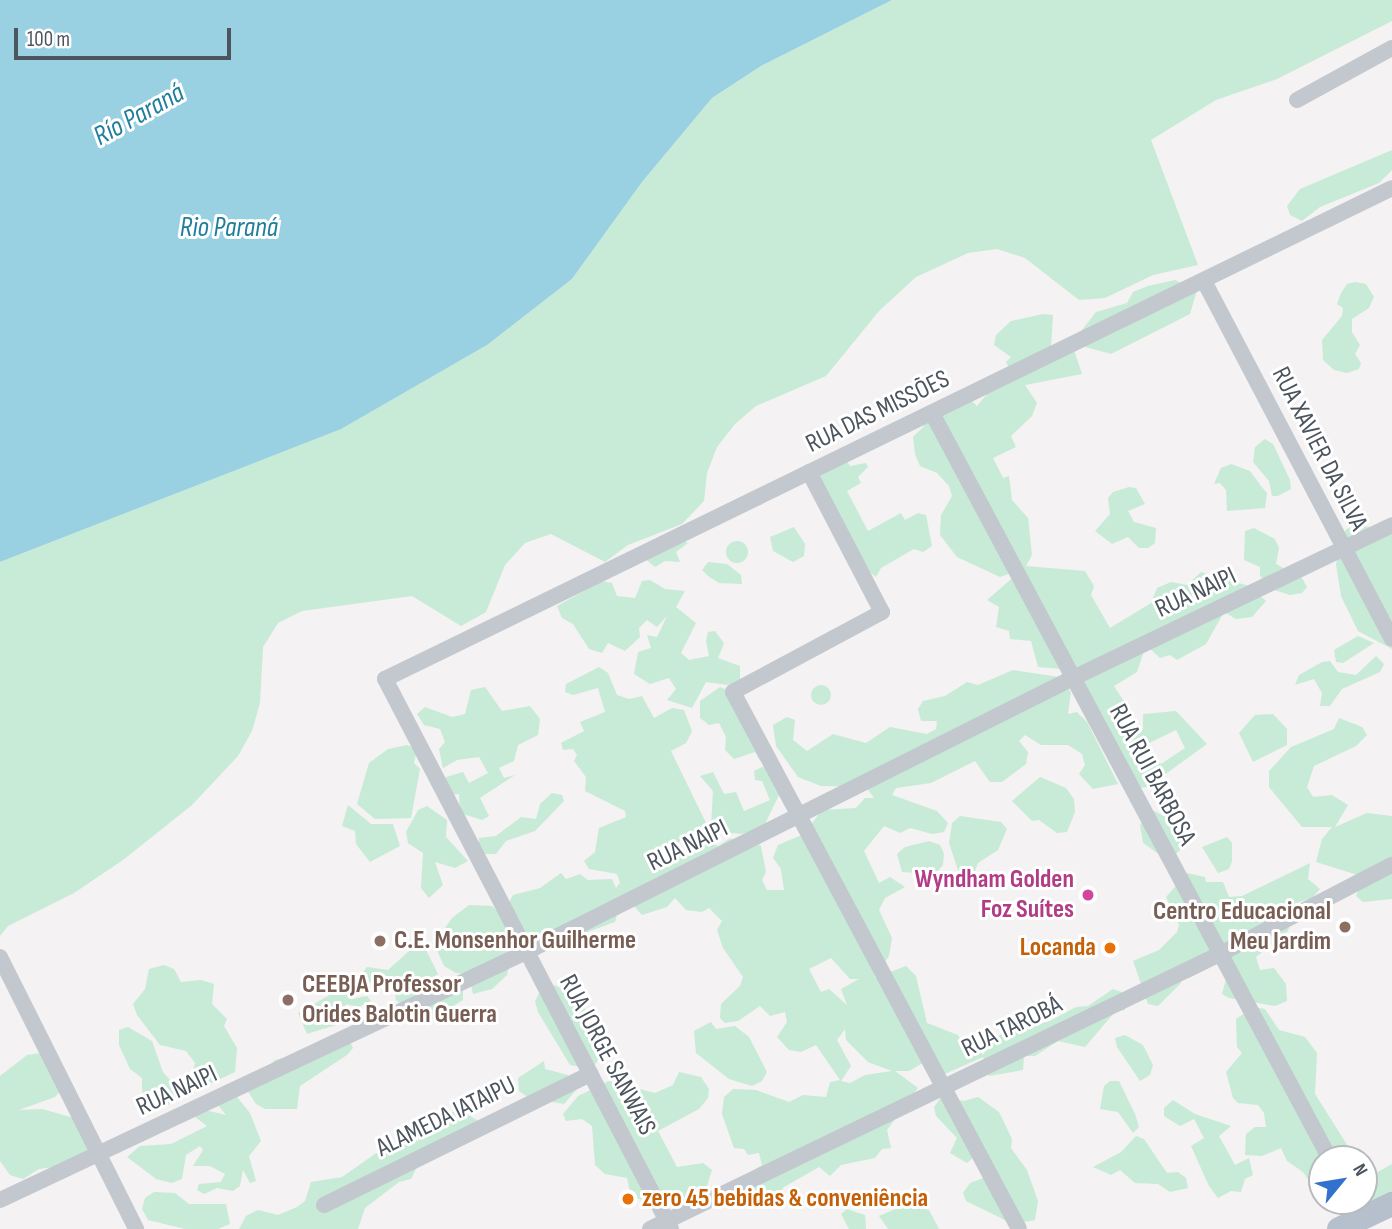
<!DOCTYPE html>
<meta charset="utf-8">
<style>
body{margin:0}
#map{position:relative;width:1392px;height:1229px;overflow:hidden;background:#f4f2f2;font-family:"Sofia Sans Condensed",sans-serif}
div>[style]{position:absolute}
.green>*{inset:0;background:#c7ebd6}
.round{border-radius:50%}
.water>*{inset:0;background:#9ad1e2}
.minor>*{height:16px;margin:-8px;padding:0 8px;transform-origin:8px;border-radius:8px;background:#c2c8ce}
.primary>*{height:24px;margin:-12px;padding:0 12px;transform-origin:12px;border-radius:12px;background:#b5c0cc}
.dots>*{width:19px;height:19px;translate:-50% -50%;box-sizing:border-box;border:4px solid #fff;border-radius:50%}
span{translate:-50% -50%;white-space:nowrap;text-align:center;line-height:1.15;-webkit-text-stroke:6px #fff;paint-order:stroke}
.street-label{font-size:26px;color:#4c545d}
.hotel-label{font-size:26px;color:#b23c85;font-weight:700}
.right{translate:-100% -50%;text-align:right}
.education-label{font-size:26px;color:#785e54;font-weight:700}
.left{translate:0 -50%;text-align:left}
.food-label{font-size:26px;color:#c56008;font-weight:700}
.water-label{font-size:28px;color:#1f7e9c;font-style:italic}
.north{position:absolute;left:1308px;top:1145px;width:70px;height:70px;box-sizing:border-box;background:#fff;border:2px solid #b7bbbe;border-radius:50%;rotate:60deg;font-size:19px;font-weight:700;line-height:28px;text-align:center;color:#4c545d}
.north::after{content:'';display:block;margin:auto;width:24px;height:32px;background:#3271ce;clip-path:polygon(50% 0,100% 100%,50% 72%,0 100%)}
.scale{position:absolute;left:14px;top:28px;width:217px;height:32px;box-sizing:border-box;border:4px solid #4c545d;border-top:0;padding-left:9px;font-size:21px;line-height:24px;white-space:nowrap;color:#4c545d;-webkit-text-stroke:5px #fff;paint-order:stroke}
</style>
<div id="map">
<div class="green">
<i style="clip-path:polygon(892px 0,1392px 0,1392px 21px,1277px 79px,1216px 100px,1151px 140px,1198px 265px,1153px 275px,1105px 298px,1079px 300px,1025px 258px,997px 249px,968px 253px,916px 277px,879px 311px,826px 376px,756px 406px,735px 424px,717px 447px,707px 473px,704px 501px,682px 524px,628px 545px,605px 562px,551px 534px,525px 543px,505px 565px,486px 612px,461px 626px,412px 596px,302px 611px,278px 623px,263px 647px,260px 703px,252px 731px,238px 756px,192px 805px,123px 860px,74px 893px,8px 926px,0 936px,0 562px,340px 429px,487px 345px,572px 279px,642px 182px,712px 98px,761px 66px)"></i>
<i style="clip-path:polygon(1392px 150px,1392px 170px,1379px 183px,1320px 207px,1302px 221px,1290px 215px,1287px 206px,1300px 189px)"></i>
<i style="clip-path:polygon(1175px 280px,1197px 290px,1190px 314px,1111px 354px,1082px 346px,1082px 330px,1096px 312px,1127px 303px,1133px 292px,1148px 286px)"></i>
<i style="clip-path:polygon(1355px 282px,1366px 284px,1374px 297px,1369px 308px,1352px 319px,1352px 332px,1360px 345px,1355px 354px,1361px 363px,1359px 369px,1347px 373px,1334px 370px,1323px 360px,1322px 340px,1342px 316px,1343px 308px,1337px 304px,1341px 293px,1347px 284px)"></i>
<i style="clip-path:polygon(evenodd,1043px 314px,1053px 315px,1051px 348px,1074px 350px,1082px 374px,1025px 385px,1037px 403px,1032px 416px,1011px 436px,1016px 447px,993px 458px,1003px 478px,1009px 476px,1012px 500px,1028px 518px,1032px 555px,1026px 566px,1085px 571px,1094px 586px,1091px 595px,1110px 628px,1151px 603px,1157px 588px,1171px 582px,1187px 585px,1201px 572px,1249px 586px,1266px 601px,1252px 617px,1236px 619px,1224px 612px,1206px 644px,1177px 660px,1170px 655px,1160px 658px,1146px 645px,1137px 672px,1114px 686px,1143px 731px,1143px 714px,1176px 711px,1207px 744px,1160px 778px,1159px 766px,1149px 787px,1138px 788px,1062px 669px,1038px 667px,1031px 641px,1010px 639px,1009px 631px,996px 627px,999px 607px,987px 600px,1024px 568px,1000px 577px,957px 557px,940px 535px,941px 515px,952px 496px,949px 486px,937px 473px,920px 466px,915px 454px,913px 437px,924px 426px,926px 406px,967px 396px,977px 406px,998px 381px,1012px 374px,1006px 362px,1011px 357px,994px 345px,996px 335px,1011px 321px,1043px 314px,1176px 730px,1185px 748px,1161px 764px,1145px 745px,1176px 730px)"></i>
<i style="clip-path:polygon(1265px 439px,1273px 444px,1290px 480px,1291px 489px,1278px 496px,1272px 496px,1269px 481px,1253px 462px,1255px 447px)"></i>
<i style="clip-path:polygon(845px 458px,850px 466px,866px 463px,868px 467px,858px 477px,861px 483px,847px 491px,868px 531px,901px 513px,905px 520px,918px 513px,926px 515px,932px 546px,923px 552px,914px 549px,881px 568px,876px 577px,867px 570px,799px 470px)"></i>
<i style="clip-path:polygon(1231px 464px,1250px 471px,1261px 486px,1267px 493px,1265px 508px,1227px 511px,1226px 490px,1220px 483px,1214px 484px,1221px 468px)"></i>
<i style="clip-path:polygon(1129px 487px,1136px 488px,1145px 504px,1128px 511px,1134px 522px,1156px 528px,1155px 543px,1148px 548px,1139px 548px,1128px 537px,1112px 544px,1095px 531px,1110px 514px,1108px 498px,1113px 492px)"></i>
<i style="clip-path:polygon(1357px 526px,1386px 528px,1392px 534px,1392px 649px,1358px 631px,1341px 596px,1336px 564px,1346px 529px)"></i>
<i style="clip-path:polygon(794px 527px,805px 544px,804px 556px,793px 562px,773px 551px,770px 537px)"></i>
<i style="clip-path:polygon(1254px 528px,1275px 539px,1279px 548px,1276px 564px,1302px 578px,1307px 587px,1302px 593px,1290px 595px,1274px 590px,1260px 576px,1260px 567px,1244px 560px,1245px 531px)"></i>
<i style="clip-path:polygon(681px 538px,688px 543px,676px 552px,680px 562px,665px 561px,655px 567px,643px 557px)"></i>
<i class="round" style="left:726px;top:541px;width:22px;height:22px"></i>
<i style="clip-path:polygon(708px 562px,727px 564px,741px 575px,742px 584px,719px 583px,708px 576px,702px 570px)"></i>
<i style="clip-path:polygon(650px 580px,665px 589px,685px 591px,676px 607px,696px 623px,681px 653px,689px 660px,709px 656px,706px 641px,708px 632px,715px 631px,724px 643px,718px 658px,740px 666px,740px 682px,727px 685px,706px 682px,692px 708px,667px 700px,676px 689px,669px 678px,650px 684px,634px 674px,638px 652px,651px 648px,647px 635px,657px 637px,667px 616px,657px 627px,647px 620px,639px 628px,640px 637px,625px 651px,608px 643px,602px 653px,589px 649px,573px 624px,562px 618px,557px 606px,602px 581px,612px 583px,617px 596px,635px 598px,642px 581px)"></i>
<i style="clip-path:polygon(1358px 636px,1374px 643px,1343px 663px,1336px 662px,1334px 650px)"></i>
<i style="clip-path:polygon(1376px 656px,1384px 664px,1380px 672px,1342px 689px,1330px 706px,1320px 706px,1322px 693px,1314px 679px,1295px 685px,1299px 675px,1322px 662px,1330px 661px,1338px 672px,1356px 675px)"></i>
<i style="clip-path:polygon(evenodd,599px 667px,608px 673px,617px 695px,629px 699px,642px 696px,654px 718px,672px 708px,684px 710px,692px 731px,686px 743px,671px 751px,706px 823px,665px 852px,653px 874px,667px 857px,692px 849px,703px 839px,718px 846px,729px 839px,743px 838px,761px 846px,766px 872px,762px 880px,767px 890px,784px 890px,781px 869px,773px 858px,778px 845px,804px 834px,822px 810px,856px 808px,865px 798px,874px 798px,866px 787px,821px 786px,798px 777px,776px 746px,773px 725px,787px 717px,795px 720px,793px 740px,807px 751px,833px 734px,866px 743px,890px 727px,927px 734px,936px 729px,937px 721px,921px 721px,918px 709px,923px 701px,945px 696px,967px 682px,978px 685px,1013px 670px,1059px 677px,1071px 692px,1068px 714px,1077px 712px,1087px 722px,1118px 784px,1093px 789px,1079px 774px,1085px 765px,1082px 754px,1068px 745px,1041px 745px,1025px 735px,1019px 741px,1028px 752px,1026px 764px,1002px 782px,990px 782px,975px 761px,931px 783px,896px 788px,892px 795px,937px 811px,948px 823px,944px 832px,932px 834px,910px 828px,900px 833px,884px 826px,864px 851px,879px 883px,890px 877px,905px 887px,885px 898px,879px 910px,892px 938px,889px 956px,874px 978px,906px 966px,916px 976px,927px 1023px,958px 1035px,967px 1051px,977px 1048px,983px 1055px,990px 1042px,1014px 1025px,1022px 1029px,1050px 1021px,1076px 1007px,1088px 1006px,1113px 989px,1122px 992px,1125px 1010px,1115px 1012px,1085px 1047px,1058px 1041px,1035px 1056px,1024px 1056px,1023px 1070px,989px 1076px,983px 1057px,938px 1077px,932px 1066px,921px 1064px,909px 1071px,895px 1071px,918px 1088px,887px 1130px,891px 1148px,882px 1149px,875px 1158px,841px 1165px,830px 1176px,819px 1167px,784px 1187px,774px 1200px,753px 1201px,748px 1192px,757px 1181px,754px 1170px,762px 1165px,759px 1153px,748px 1155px,744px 1149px,734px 1148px,722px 1114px,724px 1097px,733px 1089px,756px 1090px,789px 1102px,803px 1095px,826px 1097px,830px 1082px,840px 1080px,816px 1045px,801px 1052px,789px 1050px,777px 1037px,787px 1022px,785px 1012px,770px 1016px,760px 1006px,738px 1021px,725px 1023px,720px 1018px,721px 1004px,740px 986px,743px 977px,723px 948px,717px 930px,722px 921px,709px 908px,702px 912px,686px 910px,675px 898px,667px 907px,642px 915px,633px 905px,621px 900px,615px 922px,549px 946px,537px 935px,513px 929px,513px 944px,504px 957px,509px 965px,507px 975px,492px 989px,473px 994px,469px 974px,456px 973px,444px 966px,434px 944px,452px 918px,469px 905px,492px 906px,502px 915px,513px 895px,540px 888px,561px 873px,566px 879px,580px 874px,588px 880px,612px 879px,616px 888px,620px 883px,617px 874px,589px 869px,584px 861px,595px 852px,599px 828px,626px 817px,625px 811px,585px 791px,586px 777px,574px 761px,577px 755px,573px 749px,563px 750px,561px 743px,584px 731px,580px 722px,605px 712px,598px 688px,573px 695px,565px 692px,566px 684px,599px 667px,831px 958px,850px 979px,859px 979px,841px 989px,847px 1005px,829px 989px,821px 992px,809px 969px,831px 958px,599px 667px,845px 1029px,846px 1040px,868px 1062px,892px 1071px,865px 1075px,850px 1083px,841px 1081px,851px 1066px,837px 1040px,845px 1029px)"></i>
<i class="round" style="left:811px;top:685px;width:20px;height:20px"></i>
<i style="clip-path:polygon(485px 687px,502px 711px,530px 706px,540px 719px,538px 735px,518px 745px,514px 761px,499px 768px,504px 778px,515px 775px,480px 798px,489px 816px,482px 820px,460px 813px,459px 794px,450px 795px,445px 784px,446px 777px,463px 772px,469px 783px,488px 773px,479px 757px,457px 760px,443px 768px,439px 749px,445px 742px,440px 729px,424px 725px,417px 714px,425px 707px,452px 717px,465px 714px,471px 690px)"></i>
<i style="clip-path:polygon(720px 687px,727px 690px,764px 757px,760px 761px,755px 752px,734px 759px,725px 750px,726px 737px,719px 723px,709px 725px,700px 718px,700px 701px)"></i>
<i style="clip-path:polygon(1273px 714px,1287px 729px,1287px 745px,1253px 762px,1239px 733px,1255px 715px)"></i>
<i style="clip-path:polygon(1339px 718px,1362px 727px,1367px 735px,1356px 746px,1314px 766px,1307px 787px,1313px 797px,1332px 795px,1348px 805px,1335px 827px,1367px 813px,1392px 816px,1392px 899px,1363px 902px,1356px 896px,1364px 877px,1316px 862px,1322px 839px,1332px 827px,1302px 827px,1269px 787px,1269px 771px,1291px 747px,1334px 729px)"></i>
<i style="clip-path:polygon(407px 745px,417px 749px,414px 763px,420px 769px,411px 818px,375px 819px,357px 804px,369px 763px,388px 749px)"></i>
<i style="clip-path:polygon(762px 767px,770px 769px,781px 791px,763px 828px,742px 834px,717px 832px,711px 826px,713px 791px,700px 776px,713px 772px,724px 794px,736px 792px,744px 811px,770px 800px,762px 781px,755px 780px,754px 771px)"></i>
<i style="clip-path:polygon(1040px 777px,1066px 788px,1074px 799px,1075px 812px,1067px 832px,1057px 833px,1039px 820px,1032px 821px,1012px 801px)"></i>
<i style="clip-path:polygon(552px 793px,562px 795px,564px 801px,535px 831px,506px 841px,496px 854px,479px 854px,479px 838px,496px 836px,521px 817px,536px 819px,540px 804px)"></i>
<i style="clip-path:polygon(348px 805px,371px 824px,393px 824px,400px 846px,370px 862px,356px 844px,355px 831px,342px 826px)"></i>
<i style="clip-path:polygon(427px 806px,447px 820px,446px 837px,468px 861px,455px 868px,435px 862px,443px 885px,429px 898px,421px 888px,423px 853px,408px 843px,406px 832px,418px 810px)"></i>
<i style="clip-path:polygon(1150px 809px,1184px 826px,1188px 842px,1176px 854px,1160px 855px,1143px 843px,1140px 825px)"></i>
<i style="clip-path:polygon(960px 816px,1001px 822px,1007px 829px,998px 850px,978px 863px,973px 876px,963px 878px,959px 873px,949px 843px,952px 823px)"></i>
<i style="clip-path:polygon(1227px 837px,1232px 843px,1232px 861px,1229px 869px,1218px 873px,1202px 847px)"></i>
<i style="clip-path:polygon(929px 841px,940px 845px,944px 854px,943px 865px,930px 880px,919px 873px,902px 872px,897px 854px,905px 847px)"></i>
<i style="clip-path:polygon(1310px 863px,1308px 879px,1320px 889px,1312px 898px,1296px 903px,1288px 931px,1256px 957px,1260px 970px,1274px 968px,1286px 984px,1287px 1001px,1275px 1006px,1229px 998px,1222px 994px,1228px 972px,1214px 959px,1209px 968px,1189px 978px,1180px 976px,1181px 983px,1158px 1006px,1148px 1004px,1133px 961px,1159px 950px,1177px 932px,1179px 925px,1166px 897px,1187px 873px,1205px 877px,1206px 882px,1223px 882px,1229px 897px,1242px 896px)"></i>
<i style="clip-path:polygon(424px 946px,438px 974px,427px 981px,430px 988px,456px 984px,463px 991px,463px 1000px,425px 1023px,396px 1000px,394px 990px,364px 981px,361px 975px,367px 967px,388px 970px,409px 951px)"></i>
<i style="clip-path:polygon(164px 965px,174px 969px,181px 982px,201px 980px,214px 984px,212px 1004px,227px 1019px,224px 1026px,237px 1048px,235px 1072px,212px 1083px,192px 1074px,195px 1063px,186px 1051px,160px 1045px,137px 1015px,133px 1004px,145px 989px,149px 969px)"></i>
<i style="clip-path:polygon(555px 985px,578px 1000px,588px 1013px,585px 1020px,602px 1054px,592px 1069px,570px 1065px,538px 1012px,535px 1001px,540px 991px)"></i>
<i style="clip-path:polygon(335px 992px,347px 992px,351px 999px,367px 996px,371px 1001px,359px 1007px,346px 1004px,339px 1024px,307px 1034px,298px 1013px)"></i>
<i style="clip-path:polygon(1254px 1007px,1265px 1009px,1279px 1030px,1305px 1037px,1317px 1053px,1315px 1094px,1356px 1159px,1322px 1159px,1322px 1199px,1303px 1172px,1287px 1161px,1281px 1148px,1262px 1156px,1245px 1155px,1246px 1134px,1255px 1127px,1266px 1127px,1264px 1113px,1258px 1105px,1238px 1103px,1233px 1098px,1226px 1072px,1242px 1053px,1237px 1047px,1236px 1019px)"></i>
<i style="clip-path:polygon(711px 1022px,716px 1029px,735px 1026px,749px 1037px,767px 1072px,762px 1081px,752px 1086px,729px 1079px,696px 1053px,694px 1031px)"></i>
<i style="clip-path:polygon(128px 1027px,152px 1041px,163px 1072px,176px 1087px,179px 1095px,166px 1107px,155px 1109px,142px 1091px,142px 1078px,130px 1069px,119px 1045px,119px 1030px)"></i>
<i style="clip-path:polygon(1125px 1035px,1143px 1045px,1153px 1065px,1150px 1075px,1140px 1081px,1117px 1047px,1115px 1038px)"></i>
<i style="clip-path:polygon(349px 1040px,353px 1048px,347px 1055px,300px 1086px,297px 1109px,265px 1109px,256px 1104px,246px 1088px,275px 1060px)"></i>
<i style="clip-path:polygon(41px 1053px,62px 1089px,55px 1097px,19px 1110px,42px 1109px,74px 1118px,90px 1154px,62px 1166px,39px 1169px,23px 1179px,10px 1175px,0 1161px,0 1076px,27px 1055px)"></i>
<i style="clip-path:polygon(544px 1061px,545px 1069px,568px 1075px,578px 1088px,564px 1104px,529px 1098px,519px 1091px,518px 1078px)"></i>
<i style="clip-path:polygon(679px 1072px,701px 1077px,709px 1089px,708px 1098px,699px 1109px,658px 1131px,677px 1167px,703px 1163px,712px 1170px,704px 1196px,681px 1209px,631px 1197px,627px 1178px,605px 1174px,595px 1165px,592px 1126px,582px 1119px,566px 1121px,563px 1114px,578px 1096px,609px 1081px,655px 1093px,673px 1085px)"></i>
<i style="clip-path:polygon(1110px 1081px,1119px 1081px,1135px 1114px,1139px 1127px,1133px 1133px,1118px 1112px,1100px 1109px,1104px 1086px)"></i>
<i style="clip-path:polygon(237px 1097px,250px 1113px,261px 1141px,249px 1156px,256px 1181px,250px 1183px,243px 1170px,240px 1186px,233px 1191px,217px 1188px,204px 1194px,197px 1190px,199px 1184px,221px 1182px,225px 1174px,210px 1166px,193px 1166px,203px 1150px,200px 1146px,186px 1155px,182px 1179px,172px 1183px,156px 1179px,127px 1157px,140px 1146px,171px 1144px,207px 1126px,191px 1114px,201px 1109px,226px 1115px,218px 1105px)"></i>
<i style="clip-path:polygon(941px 1097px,964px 1101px,978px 1097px,999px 1112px,1012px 1139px,1011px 1148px,1027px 1170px,1038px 1201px,1035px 1220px,1013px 1224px,966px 1201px,963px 1193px,970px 1183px,986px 1177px,975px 1156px,967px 1163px,950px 1153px,957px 1138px,936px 1116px,934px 1107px)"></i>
<i style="clip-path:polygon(1173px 1100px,1195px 1114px,1231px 1126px,1219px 1136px,1235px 1165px,1249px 1158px,1253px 1175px,1245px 1179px,1241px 1192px,1231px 1191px,1218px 1198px,1209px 1186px,1191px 1146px,1204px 1138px,1194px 1119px,1180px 1126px,1164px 1116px,1164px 1108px)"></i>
<i style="clip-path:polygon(461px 1110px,478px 1121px,418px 1165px,411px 1179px,399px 1182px,365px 1208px,358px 1229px,239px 1229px,246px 1216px,258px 1210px,278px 1215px,297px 1207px,305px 1201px,311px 1182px,342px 1177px,375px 1154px,409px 1141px,452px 1112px)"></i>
<i style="clip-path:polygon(1136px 1136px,1144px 1139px,1167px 1173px,1178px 1172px,1186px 1178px,1188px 1188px,1170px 1192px,1158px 1184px,1135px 1183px,1120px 1170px,1111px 1175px,1093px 1167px,1121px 1152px)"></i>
<i style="clip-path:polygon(1392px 1164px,1392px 1202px,1364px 1201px,1364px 1174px,1367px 1178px)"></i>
<i style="clip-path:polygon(154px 1192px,175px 1193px,189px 1204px,226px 1204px,230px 1224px,218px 1229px,185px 1229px,148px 1220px,142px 1209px,145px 1198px)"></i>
<i style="clip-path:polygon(905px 1205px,929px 1210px,939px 1229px,888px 1229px,879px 1216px)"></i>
<i style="clip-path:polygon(847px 1209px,865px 1215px,866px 1229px,849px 1229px,841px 1214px)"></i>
</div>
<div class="water">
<i style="clip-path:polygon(0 0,892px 0,761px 66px,712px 98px,642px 182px,572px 279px,487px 345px,341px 429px,0 562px)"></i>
</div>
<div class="minor">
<i style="left:1297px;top:100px;width:108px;rotate:-28.7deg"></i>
<i style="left:1204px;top:281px;width:404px;rotate:62.3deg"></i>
<i style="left:932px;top:413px;width:846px;rotate:61.92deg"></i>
<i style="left:809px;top:472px;width:158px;rotate:62.5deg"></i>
<i style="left:882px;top:612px;width:169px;rotate:151.8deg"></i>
<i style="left:733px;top:692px;width:608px;rotate:61.96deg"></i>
<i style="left:0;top:957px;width:304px;rotate:63.4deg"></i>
<i style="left:0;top:1200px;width:582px;rotate:-25.24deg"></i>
<i style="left:526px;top:952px;width:610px;rotate:-26.61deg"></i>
<i style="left:1071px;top:679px;width:356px;rotate:-25.6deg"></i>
<i style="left:1352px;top:1201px;width:20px;rotate:60deg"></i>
<i style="left:324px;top:1205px;width:297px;rotate:-26.2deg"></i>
<i style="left:650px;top:1229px;width:633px;rotate:-25.76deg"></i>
<i style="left:1220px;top:954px;width:194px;rotate:-27.4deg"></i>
<i style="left:671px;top:1229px;width:620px;rotate:-117.47deg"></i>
<i style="left:385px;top:679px;width:1120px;rotate:-25.99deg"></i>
</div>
<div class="primary">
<i style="left:1339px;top:1229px;width:59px;rotate:-25.3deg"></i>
</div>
<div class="dots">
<i style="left:1088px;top:895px;background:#d1479c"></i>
<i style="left:1345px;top:927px;background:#8d6e63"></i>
<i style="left:380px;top:941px;background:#8d6e63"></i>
<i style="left:1110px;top:948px;background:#e8710a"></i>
<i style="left:288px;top:1000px;background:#8d6e63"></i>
<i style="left:628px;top:1199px;background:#e8710a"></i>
</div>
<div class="street-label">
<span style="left:878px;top:412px;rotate:-26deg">RUA DAS MISSÕES</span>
<span style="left:1319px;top:449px;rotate:63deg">RUA XAVIER DA SILVA</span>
<span style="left:1196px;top:593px;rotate:-25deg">RUA NAIPI</span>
<span style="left:1152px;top:775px;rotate:62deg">RUA RUI BARBOSA</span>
<span style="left:688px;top:846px;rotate:-26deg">RUA NAIPI</span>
<span style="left:1012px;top:1027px;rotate:-26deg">RUA TAROBÁ</span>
<span style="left:607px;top:1055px;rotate:62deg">RUA JORGE SANWAIS</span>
<span style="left:177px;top:1091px;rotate:-25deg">RUA NAIPI</span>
<span style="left:446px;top:1117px;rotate:-26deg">ALAMEDA IATAIPU</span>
</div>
<div class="hotel-label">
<span class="right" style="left:1074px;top:895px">Wyndham Golden<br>Foz Suítes</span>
</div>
<div class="education-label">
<span class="right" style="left:1331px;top:927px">Centro Educacional<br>Meu Jardim</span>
<span class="left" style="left:394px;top:941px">C.E. Monsenhor Guilherme</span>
<span class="left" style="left:302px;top:1000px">CEEBJA Professor<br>Orides Balotin Guerra</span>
</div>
<div class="food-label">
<span class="right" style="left:1096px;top:948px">Locanda</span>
<span class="left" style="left:642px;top:1199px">zero 45 bebidas &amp; conveniência</span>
</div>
<div class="water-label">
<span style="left:139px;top:115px;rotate:-29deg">Río Paraná</span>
<span style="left:229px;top:228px">Rio Paraná</span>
</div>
<div class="north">N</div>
<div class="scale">100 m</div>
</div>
